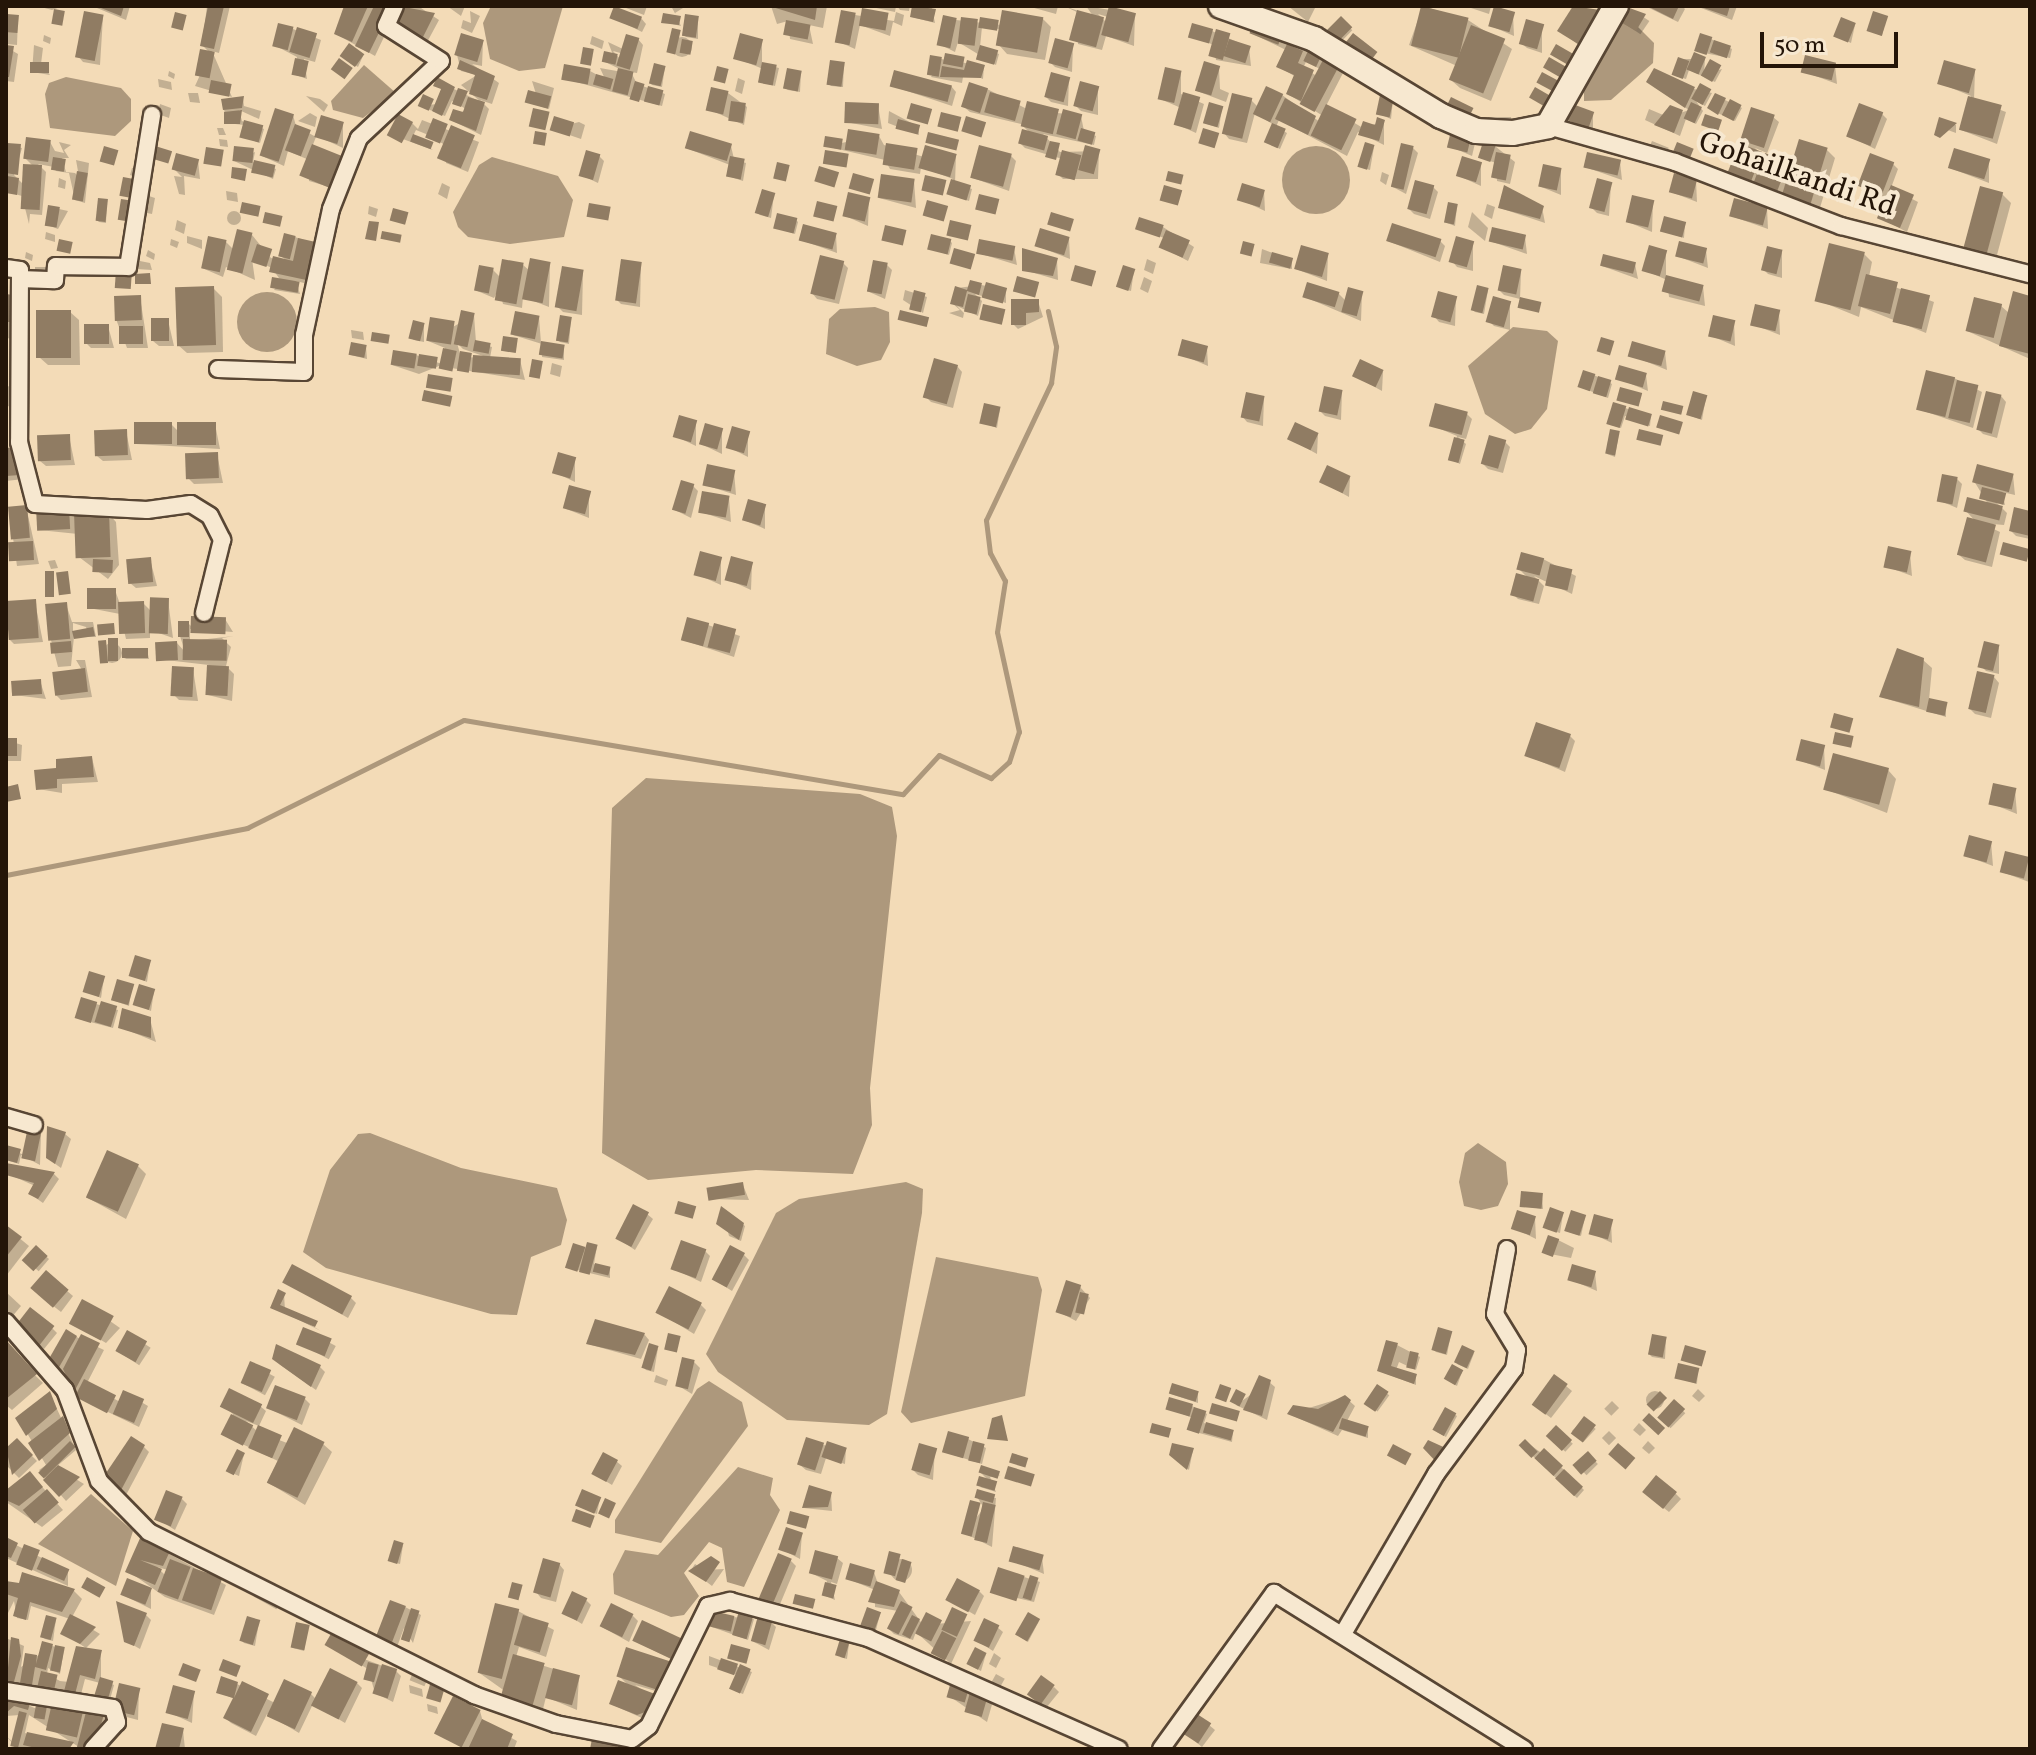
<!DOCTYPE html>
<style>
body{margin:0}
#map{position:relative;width:2036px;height:1755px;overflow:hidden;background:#f3dbb7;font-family:Vollkorn,serif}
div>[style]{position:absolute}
.water>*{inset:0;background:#ad987c}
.round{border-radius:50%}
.shadow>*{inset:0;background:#0003;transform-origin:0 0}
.stream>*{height:5px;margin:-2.5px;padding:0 2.5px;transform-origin:2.5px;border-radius:2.5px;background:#ad987c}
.building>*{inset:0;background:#907c63;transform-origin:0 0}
.roads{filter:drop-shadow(2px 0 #584634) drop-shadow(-2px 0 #584634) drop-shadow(0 2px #584634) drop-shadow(0 -2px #584634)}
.street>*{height:16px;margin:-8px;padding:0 8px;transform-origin:8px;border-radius:8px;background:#f7e8d0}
.secondary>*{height:24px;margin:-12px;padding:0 12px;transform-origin:12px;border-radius:12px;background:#f7e8d0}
span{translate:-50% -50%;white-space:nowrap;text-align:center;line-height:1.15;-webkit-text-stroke:8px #f7e8d0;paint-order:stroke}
.street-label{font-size:30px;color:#241508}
.frame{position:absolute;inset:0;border:8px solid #241508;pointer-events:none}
.scale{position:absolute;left:1760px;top:32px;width:138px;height:36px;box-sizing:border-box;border:4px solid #241508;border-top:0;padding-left:10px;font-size:24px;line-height:28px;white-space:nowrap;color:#241508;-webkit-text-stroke:6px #f7e8d0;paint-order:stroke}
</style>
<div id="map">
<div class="water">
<i style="clip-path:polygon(491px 6px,563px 6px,545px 68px,519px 71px,490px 59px,483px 23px)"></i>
<i style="clip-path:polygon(1631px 20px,1654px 43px,1653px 63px,1611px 100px,1584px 101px,1584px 82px,1619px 22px)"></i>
<i style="clip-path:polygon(364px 65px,396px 93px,363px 118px,333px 110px,331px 101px)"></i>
<i style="clip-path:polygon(66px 77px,121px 88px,131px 99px,131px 121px,115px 136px,50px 128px,45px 94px,49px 83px)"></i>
<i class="round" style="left:1282px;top:146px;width:68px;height:68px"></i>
<i style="clip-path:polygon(492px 157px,558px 176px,573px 200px,564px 237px,510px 244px,468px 237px,458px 227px,453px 212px,479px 165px)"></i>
<i class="round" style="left:237px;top:292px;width:60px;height:60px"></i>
<i style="clip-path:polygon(875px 307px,889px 312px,890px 342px,881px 360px,857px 366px,826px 354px,829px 319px,840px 309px)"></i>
<i style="clip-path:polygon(1513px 327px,1547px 331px,1558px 341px,1547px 409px,1531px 429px,1515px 434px,1485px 414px,1468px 366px)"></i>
<i style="clip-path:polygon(646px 778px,860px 794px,892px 807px,897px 836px,870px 1088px,872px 1125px,853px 1174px,756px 1170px,648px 1180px,602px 1153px,612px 808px)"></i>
<i style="clip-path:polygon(370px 1133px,461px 1168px,557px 1188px,567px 1220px,561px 1245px,531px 1257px,517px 1315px,491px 1314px,326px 1268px,303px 1252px,330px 1170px,358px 1134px)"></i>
<i style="clip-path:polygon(1478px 1143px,1506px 1162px,1508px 1184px,1498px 1206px,1481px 1210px,1464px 1206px,1459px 1182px,1465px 1153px)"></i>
<i style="clip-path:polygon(906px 1182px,923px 1189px,922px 1213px,887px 1414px,869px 1425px,787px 1420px,718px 1372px,706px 1354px,776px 1213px,799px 1199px)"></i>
<i style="clip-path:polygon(936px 1257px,1038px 1277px,1042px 1290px,1025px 1396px,911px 1423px,901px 1412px)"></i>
<i style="clip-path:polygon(709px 1381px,742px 1402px,748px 1426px,661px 1543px,615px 1533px,615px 1520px,697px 1389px)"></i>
<i style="clip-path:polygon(738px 1467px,773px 1478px,770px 1495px,780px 1510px,744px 1587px,727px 1582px,722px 1548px,709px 1542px,684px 1573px,699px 1596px,684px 1615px,671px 1617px,614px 1594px,613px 1574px,625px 1550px,658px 1555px)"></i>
<i style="clip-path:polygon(91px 1494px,133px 1531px,116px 1586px,38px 1544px)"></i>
</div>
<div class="shadow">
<i style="clip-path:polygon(37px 6px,63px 6px,52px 10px)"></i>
<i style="clip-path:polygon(130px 6px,126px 20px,97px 8px,98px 6px)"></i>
<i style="clip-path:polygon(207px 6px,230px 6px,219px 53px,212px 51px,232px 97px,195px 86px,210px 53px,202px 45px)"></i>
<i style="clip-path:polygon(349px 6px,418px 6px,439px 20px,425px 46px,392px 20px,375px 56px,336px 34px)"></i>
<i style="clip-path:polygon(447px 6px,465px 6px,461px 16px)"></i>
<i style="clip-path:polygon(621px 6px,647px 6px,644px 15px)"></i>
<i style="clip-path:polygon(671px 6px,683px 8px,675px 13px,681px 26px,664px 22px,677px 17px)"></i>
<i style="clip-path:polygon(771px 6px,827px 6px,823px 28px,809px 25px,813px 44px,790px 39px,788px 21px,777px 24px)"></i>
<i style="clip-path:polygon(867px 6px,896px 6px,895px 12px)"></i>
<i style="clip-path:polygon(897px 6px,910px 6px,909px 11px,900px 10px)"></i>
<i style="clip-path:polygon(921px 6px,939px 6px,932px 8px,935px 23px,912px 17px)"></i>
<i style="clip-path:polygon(1027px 6px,1058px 6px,1056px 14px)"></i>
<i style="clip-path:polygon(evenodd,1064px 6px,1093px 16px,1086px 6px,1135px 14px,1134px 46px,1106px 36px,1102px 50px,1078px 44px,1079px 13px,1064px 6px,1098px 14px,1108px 17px,1107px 23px,1098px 14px)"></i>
<i style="clip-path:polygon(1288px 6px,1316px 6px,1308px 22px)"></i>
<i style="clip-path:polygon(1423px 6px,1468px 20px,1512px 49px,1491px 101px,1460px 88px,1451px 80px,1457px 66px,1409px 45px)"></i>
<i style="clip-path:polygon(1465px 6px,1491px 6px,1489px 14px)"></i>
<i style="clip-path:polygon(1575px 6px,1604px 17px,1583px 48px,1559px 30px)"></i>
<i style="left:1627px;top:6px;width:27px;height:16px;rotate:34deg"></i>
<i style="clip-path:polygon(1645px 6px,1682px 6px,1685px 9px,1678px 22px)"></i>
<i style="clip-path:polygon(1696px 6px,1737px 6px,1732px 20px)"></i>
<i style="clip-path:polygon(470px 11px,480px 16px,472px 33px,461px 28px,463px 20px,471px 23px)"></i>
<i style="clip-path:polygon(896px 12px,904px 15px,902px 26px,893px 22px,890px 36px,860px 25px,855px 49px,837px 41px,855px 15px,894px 21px)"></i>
<i style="clip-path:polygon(1513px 14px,1514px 36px,1491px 26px)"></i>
<i style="clip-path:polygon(18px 17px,17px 45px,7px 44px,7px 31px)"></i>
<i style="clip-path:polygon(103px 17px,100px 65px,83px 62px,78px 56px)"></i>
<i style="clip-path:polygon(612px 17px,641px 18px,646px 24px,642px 32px)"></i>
<i style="clip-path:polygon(698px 18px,698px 39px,686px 37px,684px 35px)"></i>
<i style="clip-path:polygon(1042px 18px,1051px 27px,1045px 60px,1007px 54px,999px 45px,1008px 30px,982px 27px,980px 47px,999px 54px,996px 65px,958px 42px,955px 52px,939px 44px,956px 20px,1002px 25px)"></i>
<i style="clip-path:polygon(1886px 18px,1882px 36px,1870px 31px)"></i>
<i style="left:1341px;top:19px;width:16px;height:16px;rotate:45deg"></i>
<i style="clip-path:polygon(1542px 25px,1542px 53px,1527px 48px,1521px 43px)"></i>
<i style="clip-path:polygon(1855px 25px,1851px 43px,1836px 36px)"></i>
<i style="clip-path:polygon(293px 29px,321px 40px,315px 62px,304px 59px,307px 79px,293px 74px,297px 57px,274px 45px)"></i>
<i style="clip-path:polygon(1212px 31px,1249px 47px,1251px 66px,1216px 60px,1214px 45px,1190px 36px)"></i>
<i style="clip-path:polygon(evenodd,1251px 33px,1287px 40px,1338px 68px,1343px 73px,1326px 106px,1363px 128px,1384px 121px,1384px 145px,1358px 132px,1347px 156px,1279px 120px,1276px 127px,1287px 133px,1280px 149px,1266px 142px,1274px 125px,1255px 113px,1247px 143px,1229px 139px,1224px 133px,1251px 100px,1258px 107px,1282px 95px,1320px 122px,1323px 116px,1288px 94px,1296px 77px,1279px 67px,1286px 50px,1251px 33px,1306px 62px,1320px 69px,1317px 76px,1303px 68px,1306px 62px)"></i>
<i style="clip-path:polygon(44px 35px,51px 38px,50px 44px,43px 41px)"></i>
<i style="clip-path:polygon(592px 36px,604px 41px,602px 49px,590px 44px)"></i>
<i class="round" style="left:672px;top:37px;width:20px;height:20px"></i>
<i style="clip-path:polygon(evenodd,638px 39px,643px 45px,637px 73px,631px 72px,637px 84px,665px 94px,662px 106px,562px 78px,590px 71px,605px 79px,600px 68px,628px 73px,603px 61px,613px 55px,608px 42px,625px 50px,638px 39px,613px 51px,624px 54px,622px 61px,613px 51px)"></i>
<i style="clip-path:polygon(1711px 39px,1732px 49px,1730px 58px,1699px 52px)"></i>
<i style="clip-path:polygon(762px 41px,762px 64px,779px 68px,775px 86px,761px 82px,763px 69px,736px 58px)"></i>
<i style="clip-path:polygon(483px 42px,482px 66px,472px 64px,499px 83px,492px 104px,480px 100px,489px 109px,481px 135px,451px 120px,466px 109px,452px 101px,445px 116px,420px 106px,437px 104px,454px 89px,481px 102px,461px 85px,477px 75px,461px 71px,457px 55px)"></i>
<i style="clip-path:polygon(34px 45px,43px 48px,41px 64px,50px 75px,32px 72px)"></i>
<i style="clip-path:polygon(1073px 45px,1072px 72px,1055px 67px,1050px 62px)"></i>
<i style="clip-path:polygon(6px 47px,18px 54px,14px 82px,6px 81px)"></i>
<i style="clip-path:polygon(363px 56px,358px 67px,344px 58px)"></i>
<i style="clip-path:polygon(941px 59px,984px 66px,983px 79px,964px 71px,962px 83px,931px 77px)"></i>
<i style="clip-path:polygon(1679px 59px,1705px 59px,1704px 74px,1722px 69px,1715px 82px,1689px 70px,1686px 79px,1676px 76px)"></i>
<i style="clip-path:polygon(844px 63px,843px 87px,831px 86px,829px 84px)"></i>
<i style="clip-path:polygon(1835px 65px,1837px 84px,1802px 71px)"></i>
<i style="clip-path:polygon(665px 67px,662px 87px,652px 85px,650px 83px)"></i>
<i style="clip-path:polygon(1219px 68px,1220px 89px,1229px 93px,1226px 102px,1197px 91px)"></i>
<i style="clip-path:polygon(169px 71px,175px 74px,174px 79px,168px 76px)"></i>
<i style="clip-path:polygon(1975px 71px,1974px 100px,2006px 112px,1997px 144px,1961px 130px,1971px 96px,1939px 83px)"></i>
<i style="clip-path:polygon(801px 72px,800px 92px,788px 90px,785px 88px)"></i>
<i style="clip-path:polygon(1181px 73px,1181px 94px,1204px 104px,1196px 133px,1176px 124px,1181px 108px,1158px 98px)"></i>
<i style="clip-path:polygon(738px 78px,745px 81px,742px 94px,735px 91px)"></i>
<i style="clip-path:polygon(158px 79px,171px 82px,172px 90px,159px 87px)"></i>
<i style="clip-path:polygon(1069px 79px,1068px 106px,1051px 102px,1046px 97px)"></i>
<i style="clip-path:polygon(532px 81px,554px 88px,549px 109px,527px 102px,536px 94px)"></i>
<i style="clip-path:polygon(892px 86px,951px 86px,956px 92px,952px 106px)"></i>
<i style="clip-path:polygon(1654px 87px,1694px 89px,1712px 93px,1705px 106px,1696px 101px,1703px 111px,1696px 124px,1686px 119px,1680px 136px,1645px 120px,1649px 109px,1668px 117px,1689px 110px)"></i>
<i style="clip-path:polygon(1098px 88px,1098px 115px,1081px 111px,1076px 106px)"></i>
<i style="clip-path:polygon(987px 89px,1027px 109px,1081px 116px,1084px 131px,1096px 136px,1094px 145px,1043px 134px,1060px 152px,1099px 151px,1098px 179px,1063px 179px,1058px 174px,1066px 160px,1025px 148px,1020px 143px,1031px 134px,1021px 124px,970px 112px,964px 107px)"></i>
<i style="clip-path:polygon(188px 93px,198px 93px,200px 103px,190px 102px)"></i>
<i style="clip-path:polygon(728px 93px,747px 107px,744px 125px,708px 109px)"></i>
<i style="clip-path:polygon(306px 96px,320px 99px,328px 105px,324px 112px)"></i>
<i style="clip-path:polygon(243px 98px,244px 106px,261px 111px,259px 119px,239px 110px,242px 121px,264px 129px,260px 143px,241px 136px,244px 125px,226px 123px,223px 101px)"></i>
<i style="clip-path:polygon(1393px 100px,1391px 119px,1377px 113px)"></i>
<i style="clip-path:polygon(1725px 100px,1742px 108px,1735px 121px,1711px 110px)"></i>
<i style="clip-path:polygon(160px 104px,171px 108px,169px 118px,158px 114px)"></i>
<i style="clip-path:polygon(878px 105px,882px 129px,846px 122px)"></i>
<i style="clip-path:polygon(1222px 108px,1219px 128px,1207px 124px)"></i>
<i style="clip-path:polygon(889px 111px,919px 127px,919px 135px,888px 123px)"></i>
<i style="clip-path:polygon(310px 113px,317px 117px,315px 127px,298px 121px)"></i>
<i style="clip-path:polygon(1593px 114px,1593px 132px,1564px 118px)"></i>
<i style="clip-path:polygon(1882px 114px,1887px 119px,1875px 149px,1849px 136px)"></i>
<i style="clip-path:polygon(293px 115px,296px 126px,316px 137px,312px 147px,343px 191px,309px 181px,309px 160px,288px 151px,284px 166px,262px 156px)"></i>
<i style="clip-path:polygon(1488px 117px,1511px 117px,1513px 130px,1488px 128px)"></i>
<i style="clip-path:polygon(evenodd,1773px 117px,1779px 122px,1766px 156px,1792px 169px,1827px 150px,1835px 158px,1819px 211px,1734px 181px,1752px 150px,1741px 140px,1773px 117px,1755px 148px,1767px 153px,1765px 158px,1755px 148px)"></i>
<i style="clip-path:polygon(422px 120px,479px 142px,468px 172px,446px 163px,445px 145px,426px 134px,416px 130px,413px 136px,433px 150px,389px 134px,412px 123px,418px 129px)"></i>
<i style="clip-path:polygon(1941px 120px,1956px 125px,1956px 133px,1945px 129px,1938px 137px)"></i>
<i style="clip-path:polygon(579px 122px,585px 125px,581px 139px,552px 129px)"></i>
<i style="clip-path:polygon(343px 124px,343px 148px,317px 136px)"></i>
<i style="clip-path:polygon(217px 128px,223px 128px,226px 135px,219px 135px)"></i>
<i style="clip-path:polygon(879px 136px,884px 145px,924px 157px,956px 156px,955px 183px,972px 189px,969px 201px,949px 194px,953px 179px,921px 167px,920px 174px,890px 169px,885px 160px,825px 146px)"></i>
<i style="clip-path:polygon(219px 139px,227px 140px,228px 147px,220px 146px)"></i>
<i style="clip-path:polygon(1476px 139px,1472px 156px,1449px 146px)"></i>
<i style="clip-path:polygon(1486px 139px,1515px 162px,1510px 184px,1497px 181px,1496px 163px,1481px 158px)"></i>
<i style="left:1652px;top:141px;width:18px;height:9px;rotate:22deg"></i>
<i style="clip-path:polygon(50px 142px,55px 151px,64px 153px,59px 142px,71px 145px,64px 150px,69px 158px,62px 158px,66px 172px,75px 173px,79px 177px,76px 160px,89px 163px,85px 203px,75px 200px,69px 173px,56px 171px,54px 167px,38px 164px,46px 172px,42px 215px,30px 214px,29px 224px,22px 196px,8px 192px,8px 145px,22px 148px,14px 175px,23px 184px,34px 167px,25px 158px)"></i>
<i style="clip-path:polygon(731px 146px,734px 159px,746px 163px,743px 181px,728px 176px,730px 165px,686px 148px)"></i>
<i style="clip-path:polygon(1374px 147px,1370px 170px,1363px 168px,1361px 166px)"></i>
<i style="clip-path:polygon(1413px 148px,1418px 153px,1406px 194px,1391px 186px)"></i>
<i style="clip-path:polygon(255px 152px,253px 162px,276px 169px,273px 179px,234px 161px)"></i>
<i style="clip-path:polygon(599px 156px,604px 161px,598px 183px,581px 175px)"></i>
<i style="clip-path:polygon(1011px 156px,1016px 161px,1009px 191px,973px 178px)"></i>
<i style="clip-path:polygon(198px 160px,200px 179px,184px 176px,185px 195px,179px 194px,174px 176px,182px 177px,174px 169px)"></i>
<i style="clip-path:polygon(1989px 161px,1989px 183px,1950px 168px)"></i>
<i style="clip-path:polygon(1620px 162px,1622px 180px,1585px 167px)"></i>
<i style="clip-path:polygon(1481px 164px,1481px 186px,1459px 176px)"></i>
<i style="clip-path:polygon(1893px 164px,1898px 169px,1891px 188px,1918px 202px,1907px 232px,1880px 218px,1888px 199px,1860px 186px)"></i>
<i style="clip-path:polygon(132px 168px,140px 169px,140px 179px,130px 175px)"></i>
<i style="clip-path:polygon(1561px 170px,1561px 195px,1539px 186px)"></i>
<i style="clip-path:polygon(1382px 172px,1389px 175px,1386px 185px,1380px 181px)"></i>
<i style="clip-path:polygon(59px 178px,66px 181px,65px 189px,58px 187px)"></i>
<i style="clip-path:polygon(914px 181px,916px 208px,879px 198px)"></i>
<i style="clip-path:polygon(1696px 181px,1697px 202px,1671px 192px)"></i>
<i style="clip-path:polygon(442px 183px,450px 187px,447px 199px,438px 194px)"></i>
<i style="clip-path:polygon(1611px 184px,1609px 216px,1597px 213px,1592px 208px)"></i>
<i style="clip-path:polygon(1433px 187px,1438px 192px,1430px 219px,1414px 214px,1409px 209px)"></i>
<i style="clip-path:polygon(226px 191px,237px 193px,238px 202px,227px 200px)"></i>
<i style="clip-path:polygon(1264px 191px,1265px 211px,1239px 199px)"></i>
<i style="clip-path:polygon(143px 194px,155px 198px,152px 214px,142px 212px)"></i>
<i style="clip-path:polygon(2002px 194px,2011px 203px,1994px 266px,1973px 260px)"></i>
<i style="clip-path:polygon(774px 195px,771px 218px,760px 215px,758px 213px)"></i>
<i style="clip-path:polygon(869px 199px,868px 226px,843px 215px)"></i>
<i style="clip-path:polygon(107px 201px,106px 223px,99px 222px,97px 220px)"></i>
<i style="clip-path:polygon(1653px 202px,1652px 232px,1628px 222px)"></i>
<i style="clip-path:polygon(1487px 204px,1495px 207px,1492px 219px,1484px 215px)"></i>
<i style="clip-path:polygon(369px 206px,378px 209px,376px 217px,368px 214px)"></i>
<i style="clip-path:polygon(1457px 206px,1455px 226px,1447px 223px,1445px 221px)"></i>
<i style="clip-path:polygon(50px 207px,68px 211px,58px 229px,47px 225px)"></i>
<i style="clip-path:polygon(1542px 207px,1545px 223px,1500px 208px)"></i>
<i style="clip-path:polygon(1767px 208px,1768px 229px,1731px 216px)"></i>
<i class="round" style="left:227px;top:211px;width:14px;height:14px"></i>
<i style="clip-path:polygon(1472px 212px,1488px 228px,1485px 241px,1468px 227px)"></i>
<i style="clip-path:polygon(177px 220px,186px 224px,184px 234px,175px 230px)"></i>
<i style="clip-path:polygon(798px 222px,795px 234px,775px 227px,796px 220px)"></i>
<i style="clip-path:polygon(1685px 224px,1684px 238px,1663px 231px)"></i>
<i style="clip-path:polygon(1163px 227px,1194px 247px,1188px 261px,1160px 246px,1164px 238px,1138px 229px)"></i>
<i style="clip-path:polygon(46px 232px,55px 235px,55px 242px,45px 239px)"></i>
<i style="clip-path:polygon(252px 235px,271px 258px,288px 262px,281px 256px,295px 237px,319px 245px,316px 286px,296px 281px,300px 294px,274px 290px,281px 281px,272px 268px,252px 259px,255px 280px,226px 267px,223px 277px,202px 268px,226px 242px,234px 250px)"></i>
<i style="clip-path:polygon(836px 235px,837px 253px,801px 240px)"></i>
<i style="clip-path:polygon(187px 236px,202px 240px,202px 249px,187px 243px)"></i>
<i style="clip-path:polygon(1525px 237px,1527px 254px,1490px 241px)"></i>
<i style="clip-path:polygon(1069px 238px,1070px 259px,1037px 246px)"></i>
<i style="clip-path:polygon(171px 239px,179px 242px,177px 248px,170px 245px)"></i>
<i style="clip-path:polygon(1388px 241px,1440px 241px,1445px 246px,1440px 262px)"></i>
<i style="clip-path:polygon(952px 243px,949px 255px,929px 248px,950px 241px)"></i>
<i style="clip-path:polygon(1473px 243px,1473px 271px,1457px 267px,1452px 261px)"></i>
<i style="clip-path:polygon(1014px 248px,1017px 265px,978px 253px)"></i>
<i style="clip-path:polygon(1262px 249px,1292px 260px,1292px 269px,1260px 263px)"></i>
<i style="clip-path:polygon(148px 250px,155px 254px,154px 260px,146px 256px)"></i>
<i style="clip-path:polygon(1706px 250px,1708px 268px,1677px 256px)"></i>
<i style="clip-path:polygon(26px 252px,33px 255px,32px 261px,25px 258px)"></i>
<i style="clip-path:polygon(1666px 252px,1666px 277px,1703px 286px,1705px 306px,1669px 297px,1667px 280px,1644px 270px)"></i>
<i style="clip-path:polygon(1782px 252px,1782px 278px,1768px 274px,1763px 269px)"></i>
<i style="clip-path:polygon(1864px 254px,1872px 262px,1869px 277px,1934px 302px,1926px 333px,1861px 307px,1859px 317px,1817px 300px)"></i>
<i style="clip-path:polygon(1328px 255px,1327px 281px,1296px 269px)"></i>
<i style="clip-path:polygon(1147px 259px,1156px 263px,1153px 274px,1144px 270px)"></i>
<i style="clip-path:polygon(135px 260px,150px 263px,152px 270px,136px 269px)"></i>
<i style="clip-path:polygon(1057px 260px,1058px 280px,1024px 270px)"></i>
<i style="clip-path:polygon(550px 263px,549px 307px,523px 297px,522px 308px,503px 304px,499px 288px,494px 298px,475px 290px,493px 270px,501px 278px,523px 265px,530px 271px)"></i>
<i style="clip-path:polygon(843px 263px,848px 268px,839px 304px,817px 299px,812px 293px)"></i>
<i style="clip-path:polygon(641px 264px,640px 307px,621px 304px,616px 299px)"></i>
<i style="clip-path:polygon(1635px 264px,1638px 279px,1602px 266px)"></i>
<i style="clip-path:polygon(887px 265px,892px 270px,885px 299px,867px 291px)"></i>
<i style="clip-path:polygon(35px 267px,46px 267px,48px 277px,35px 275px)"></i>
<i style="clip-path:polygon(1134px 270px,1131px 291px,1121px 288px,1119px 286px)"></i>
<i style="clip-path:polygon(1521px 271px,1520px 299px,1504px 295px,1499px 290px)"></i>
<i style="clip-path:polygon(583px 272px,582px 315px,563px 312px,557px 306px)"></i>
<i style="clip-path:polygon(1144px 277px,1152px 281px,1148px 293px,1140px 289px)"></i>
<i style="clip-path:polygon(981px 285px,1006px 289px,1006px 303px,975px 294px,982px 301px,978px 316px,957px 306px,964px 313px,963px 318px,949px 313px,960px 310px,952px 303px,957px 288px)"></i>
<i style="clip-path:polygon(213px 288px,222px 297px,223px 352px,187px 353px,178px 345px)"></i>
<i style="clip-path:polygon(905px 290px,927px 297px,923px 313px,903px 300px)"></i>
<i style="clip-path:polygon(1488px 290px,1484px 314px,1475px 312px,1473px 310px)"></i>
<i style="clip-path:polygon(1362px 293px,1361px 321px,1305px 297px,1339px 294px,1346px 301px)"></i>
<i style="clip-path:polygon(6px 296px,16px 327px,10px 326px,14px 339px,6px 338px)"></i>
<i style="clip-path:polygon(140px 297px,148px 348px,127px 348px,116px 319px)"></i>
<i style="clip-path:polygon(1456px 298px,1455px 326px,1439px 322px,1434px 316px)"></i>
<i style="clip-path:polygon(2030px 298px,2030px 359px,1967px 331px,2001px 306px,2009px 313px)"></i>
<i style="clip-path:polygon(1038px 301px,1043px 317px,1018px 329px,1013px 324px)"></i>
<i style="clip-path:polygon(1510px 302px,1510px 330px,1494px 326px,1489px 321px)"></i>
<i style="clip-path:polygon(70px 312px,79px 320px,80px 365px,48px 365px,39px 357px)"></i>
<i style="clip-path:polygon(1779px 312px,1780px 335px,1752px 324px)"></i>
<i style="clip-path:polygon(evenodd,474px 315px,476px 342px,492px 347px,490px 358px,520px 360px,525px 380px,439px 366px,419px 374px,392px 365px,416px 355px,442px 364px,445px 348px,428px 341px,474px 315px,457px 343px,463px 349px,489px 358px,461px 357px,457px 343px)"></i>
<i style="clip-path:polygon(539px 317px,541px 343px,564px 347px,564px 360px,542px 357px,542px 344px,513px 335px)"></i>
<i style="clip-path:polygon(571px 319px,569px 344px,560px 342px,558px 340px)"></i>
<i style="clip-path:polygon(168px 320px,174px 346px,159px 346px,153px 341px)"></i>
<i style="clip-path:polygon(1734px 322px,1735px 346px,1709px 335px)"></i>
<i style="clip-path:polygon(424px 324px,424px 342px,414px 340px,411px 338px)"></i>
<i style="clip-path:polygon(108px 326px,114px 348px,91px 348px,86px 343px)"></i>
<i style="clip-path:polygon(351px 330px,363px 332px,364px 340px,352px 338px)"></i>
<i style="clip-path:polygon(366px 347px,367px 359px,351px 355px)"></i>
<i style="clip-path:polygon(1207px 348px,1208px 366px,1180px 354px)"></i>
<i style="clip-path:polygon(1665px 352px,1667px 370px,1630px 355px)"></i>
<i style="clip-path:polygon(552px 363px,562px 366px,560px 377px,550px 374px)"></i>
<i style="clip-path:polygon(957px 366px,962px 372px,953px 408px,931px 402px,926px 397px)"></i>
<i style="clip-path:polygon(1383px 372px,1382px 391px,1355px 376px)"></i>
<i style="clip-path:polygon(1594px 375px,1612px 384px,1608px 398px,1580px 387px)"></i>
<i style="clip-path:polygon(1646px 375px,1648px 391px,1617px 378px)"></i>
<i style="clip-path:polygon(1954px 378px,1982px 392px,1973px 428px,1918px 409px)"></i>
<i style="clip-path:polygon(6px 386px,14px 387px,17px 407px,6px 406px)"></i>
<i style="clip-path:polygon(1342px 392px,1341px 420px,1325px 416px,1320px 411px)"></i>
<i style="clip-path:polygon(2001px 396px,2006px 402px,1997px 438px,1983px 434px,1978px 429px)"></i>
<i style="clip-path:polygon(1706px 397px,1702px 420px,1691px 416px,1689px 414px)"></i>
<i style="clip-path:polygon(1264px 398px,1263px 426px,1247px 422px,1242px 416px)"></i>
<i style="clip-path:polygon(1625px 408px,1651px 416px,1650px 426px,1625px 416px,1621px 428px,1611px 425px)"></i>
<i style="clip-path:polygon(1000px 409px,997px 428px,981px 422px)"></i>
<i style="clip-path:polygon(1467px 414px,1472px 419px,1466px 439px,1458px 437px,1466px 444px,1460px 464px,1450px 459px,1457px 436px,1431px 425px)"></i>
<i style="clip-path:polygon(696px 422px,696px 446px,675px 436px)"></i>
<i style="clip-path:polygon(171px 424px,180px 433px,215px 424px,220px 449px,136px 444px)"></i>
<i style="clip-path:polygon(722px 430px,722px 454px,701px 444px)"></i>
<i style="clip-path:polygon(126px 431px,132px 460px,103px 461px,97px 456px)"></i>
<i style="clip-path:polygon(748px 433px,748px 457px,728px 447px)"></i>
<i style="clip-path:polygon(1619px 433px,1615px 457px,1607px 454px)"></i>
<i style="clip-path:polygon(1318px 434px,1317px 454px,1290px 439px)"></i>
<i style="clip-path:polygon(69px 436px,75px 465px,46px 466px,40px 461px)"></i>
<i style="clip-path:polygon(1505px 442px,1510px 447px,1503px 473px,1488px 469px,1483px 464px)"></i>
<i style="clip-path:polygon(6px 450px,24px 479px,6px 481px)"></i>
<i style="clip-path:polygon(217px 454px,223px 483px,194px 484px,189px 479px)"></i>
<i style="clip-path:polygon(575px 458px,575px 482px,554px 472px)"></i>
<i style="clip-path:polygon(734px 471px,736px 495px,705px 485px)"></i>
<i style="clip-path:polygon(2013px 475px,2015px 495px,2002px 492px,2005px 505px,1997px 503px,2007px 513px,2004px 525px,1981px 523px,2000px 532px,1992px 567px,1965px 560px,1959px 555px,1976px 522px,1966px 511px,1988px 504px,1974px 481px)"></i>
<i style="clip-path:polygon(1350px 477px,1349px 497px,1322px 482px)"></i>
<i style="clip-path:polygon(1957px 479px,1962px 484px,1957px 508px,1938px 500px)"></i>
<i style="clip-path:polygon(693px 486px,698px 491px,691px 518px,675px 510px)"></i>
<i style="clip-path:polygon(589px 493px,589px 518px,564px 508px)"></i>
<i style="clip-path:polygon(729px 498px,731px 522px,701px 512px)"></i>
<i style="clip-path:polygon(765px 506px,765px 529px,744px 520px)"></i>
<i style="clip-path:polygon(26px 507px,39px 564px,17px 566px,13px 538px)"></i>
<i style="clip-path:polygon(68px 509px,108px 513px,116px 522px,119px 565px,108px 579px,79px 557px,78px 534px,39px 530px)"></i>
<i style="clip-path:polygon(2030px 513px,2030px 539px,2016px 536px,2011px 531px)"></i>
<i style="clip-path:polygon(1910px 553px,1912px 576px,1885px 566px)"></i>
<i style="clip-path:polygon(150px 559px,157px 586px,136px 588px,130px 583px)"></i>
<i style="clip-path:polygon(721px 559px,721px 585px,696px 574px)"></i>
<i style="clip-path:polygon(1543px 559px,1576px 576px,1572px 594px,1534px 576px,1544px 586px,1539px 604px,1518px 599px,1513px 594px,1528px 578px,1519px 569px)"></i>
<i style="clip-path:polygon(48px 561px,55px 560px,58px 568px,51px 569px)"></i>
<i style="clip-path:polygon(752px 564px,751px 590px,727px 579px)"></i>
<i style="clip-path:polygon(115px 590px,120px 604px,143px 603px,152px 612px,168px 600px,173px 638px,150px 630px,150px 638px,126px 639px,120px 614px,89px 608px)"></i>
<i style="clip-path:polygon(35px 602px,43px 642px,14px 644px,9px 639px)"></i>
<i style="clip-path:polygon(evenodd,66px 604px,72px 622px,93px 622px,96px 637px,74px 637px,71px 666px,58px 667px,51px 640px,66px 604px,73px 623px,86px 627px,87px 630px,73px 632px,73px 623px)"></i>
<i style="clip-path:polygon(225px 619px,233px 632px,190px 629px,190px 641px,234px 636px,222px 638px,231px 647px,226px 666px,234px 674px,232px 701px,208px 695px,209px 665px,157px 659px,177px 643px,185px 652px,180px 636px,188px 623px,193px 628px)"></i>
<i style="clip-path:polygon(708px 625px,740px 636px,734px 657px,683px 640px)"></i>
<i class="round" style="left:102px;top:643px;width:20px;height:20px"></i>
<i style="clip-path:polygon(1999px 647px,1999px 674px,1986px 671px,1981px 666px)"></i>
<i style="clip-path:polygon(147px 650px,149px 659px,124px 659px)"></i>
<i style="clip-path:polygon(76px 660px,85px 660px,92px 697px,61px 700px,56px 695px,82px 670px)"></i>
<i style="clip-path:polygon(1923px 660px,1932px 668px,1929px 700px,1946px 704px,1946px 717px,1881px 697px)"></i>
<i style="clip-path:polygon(193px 669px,198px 701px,179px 700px,174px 695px)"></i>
<i style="clip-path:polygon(1994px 677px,1999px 683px,1991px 718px,1975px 714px,1970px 709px)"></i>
<i style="clip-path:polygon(40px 681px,46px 699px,14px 695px)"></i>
<i style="clip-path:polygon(1570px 736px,1575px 741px,1565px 772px,1526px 755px)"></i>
<i style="clip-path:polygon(6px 740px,22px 745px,21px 761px,6px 761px)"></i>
<i style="clip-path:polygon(1824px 747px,1825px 770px,1799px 760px)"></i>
<i style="clip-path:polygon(92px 758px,98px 782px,62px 784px,62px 793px,38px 789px)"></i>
<i style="clip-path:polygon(1888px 770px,1896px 779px,1887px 813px,1825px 789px)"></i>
<i style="clip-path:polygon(2015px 790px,2017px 814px,1990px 803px)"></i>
<i style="clip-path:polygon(1991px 842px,1993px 866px,1966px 856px)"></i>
<i style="clip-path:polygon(2028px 858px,2029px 882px,2002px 872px)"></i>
<i style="clip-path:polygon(150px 962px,147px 982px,131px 975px)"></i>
<i style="clip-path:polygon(104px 978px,101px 998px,85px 991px)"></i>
<i style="clip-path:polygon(132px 986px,129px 1006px,115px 1001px)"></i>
<i style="clip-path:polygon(154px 991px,151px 1011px,135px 1004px)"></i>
<i style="clip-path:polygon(96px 1004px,118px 1010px,113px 1028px,79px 1019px)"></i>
<i style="clip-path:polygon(150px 1019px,156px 1042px,120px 1027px)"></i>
<i style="clip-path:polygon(41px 1132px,40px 1165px,21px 1155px,19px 1164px,6px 1160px,6px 1147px,24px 1155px)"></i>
<i style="clip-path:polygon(65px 1134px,71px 1139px,61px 1168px,54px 1163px)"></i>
<i style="clip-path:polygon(7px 1165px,54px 1174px,59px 1179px,43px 1203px,30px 1194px,35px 1186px,6px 1173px)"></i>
<i style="clip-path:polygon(138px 1166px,146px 1174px,126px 1219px,88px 1198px)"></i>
<i style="clip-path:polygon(743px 1185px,749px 1200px,710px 1199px)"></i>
<i style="clip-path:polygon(1542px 1195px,1543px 1209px,1522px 1206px)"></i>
<i style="clip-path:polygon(722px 1209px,745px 1226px,741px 1241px,729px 1236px)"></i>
<i style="clip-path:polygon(647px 1214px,653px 1219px,635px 1250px,617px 1238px)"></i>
<i style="clip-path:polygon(1563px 1214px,1560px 1233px,1547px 1229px)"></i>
<i style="clip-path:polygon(1585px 1217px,1581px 1236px,1569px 1232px)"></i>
<i style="clip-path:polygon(1535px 1218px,1536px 1239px,1514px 1228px)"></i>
<i style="clip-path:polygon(1611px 1221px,1612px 1243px,1591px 1233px)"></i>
<i style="clip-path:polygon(6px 1227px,29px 1246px,6px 1276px)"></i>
<i style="clip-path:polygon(1558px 1240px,1574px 1248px,1571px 1258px,1545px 1253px)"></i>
<i style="clip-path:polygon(597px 1246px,594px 1264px,610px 1269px,610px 1278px,569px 1268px,583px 1248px)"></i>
<i style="left:36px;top:1248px;width:17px;height:16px;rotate:40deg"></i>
<i style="clip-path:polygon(705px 1251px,710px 1256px,701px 1282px,672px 1268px)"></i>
<i style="clip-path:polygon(744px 1255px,749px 1260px,732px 1291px,713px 1279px)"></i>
<i style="clip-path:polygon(46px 1273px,73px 1296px,61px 1312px,38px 1294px)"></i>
<i style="clip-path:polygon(1595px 1273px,1597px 1291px,1569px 1279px)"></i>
<i style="clip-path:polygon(285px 1282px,351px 1298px,356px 1303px,348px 1318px)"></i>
<i style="clip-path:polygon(1080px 1287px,1090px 1298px,1076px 1321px,1059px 1312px)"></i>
<i style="clip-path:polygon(6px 1292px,21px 1306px,11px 1318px,6px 1314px)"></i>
<i style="clip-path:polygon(284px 1294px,285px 1310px,321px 1331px,273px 1307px)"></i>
<i style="clip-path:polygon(83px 1302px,120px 1328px,106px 1343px,72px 1323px)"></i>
<i style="clip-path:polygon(701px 1305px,706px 1310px,694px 1334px,658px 1312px)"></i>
<i style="clip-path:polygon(52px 1328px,57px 1333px,44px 1349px,23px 1331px)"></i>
<i style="left:304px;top:1329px;width:36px;height:15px;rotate:28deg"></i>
<i style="clip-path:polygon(66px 1332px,104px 1350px,87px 1383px,120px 1402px,124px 1392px,148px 1406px,139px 1427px,77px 1397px,52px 1357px)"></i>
<i style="left:128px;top:1333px;width:27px;height:21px;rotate:33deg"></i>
<i style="clip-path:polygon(1451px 1333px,1447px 1355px,1436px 1352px,1434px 1350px)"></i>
<i style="clip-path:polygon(644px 1334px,649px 1340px,641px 1359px,588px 1344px)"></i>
<i style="clip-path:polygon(1666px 1339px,1665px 1359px,1652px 1357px,1650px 1355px)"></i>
<i style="clip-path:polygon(1397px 1345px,1420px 1357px,1416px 1370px,1399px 1362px,1396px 1370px,1416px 1376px,1416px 1385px,1379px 1371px)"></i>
<i style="clip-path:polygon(6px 1347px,43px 1383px,12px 1410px,6px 1405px)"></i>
<i style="clip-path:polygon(658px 1348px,654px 1372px,646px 1370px,644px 1368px)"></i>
<i style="clip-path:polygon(1474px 1353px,1468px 1369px,1457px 1364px)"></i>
<i style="clip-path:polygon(694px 1362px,700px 1368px,692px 1394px,677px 1385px)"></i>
<i style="left:251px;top:1364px;width:27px;height:21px;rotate:28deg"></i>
<i style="clip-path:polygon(279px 1364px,320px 1367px,325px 1372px,316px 1390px)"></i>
<i style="clip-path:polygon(1698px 1370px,1697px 1384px,1676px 1377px)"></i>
<i style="clip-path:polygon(1462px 1372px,1457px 1386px,1449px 1381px)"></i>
<i style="clip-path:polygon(656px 1375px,668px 1380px,666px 1386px,654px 1382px)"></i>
<i style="clip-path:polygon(1269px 1382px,1275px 1387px,1267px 1420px,1236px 1405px)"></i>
<i style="clip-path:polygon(1566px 1386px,1572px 1391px,1551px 1418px,1539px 1409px)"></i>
<i style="left:1378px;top:1387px;width:14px;height:20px;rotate:36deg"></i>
<i style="clip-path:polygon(1698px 1389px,1705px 1396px,1699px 1402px,1692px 1396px)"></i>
<i class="round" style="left:1646px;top:1391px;width:18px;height:18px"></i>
<i style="clip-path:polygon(1198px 1393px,1198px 1403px,1171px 1394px)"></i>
<i style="clip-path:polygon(50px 1394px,76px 1450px,56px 1467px,84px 1484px,66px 1501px,39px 1470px,46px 1465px,18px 1418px)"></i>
<i style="clip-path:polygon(1345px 1397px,1355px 1406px,1347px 1421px,1368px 1428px,1368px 1438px,1342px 1430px,1338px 1436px,1289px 1414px)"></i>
<i style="clip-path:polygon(305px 1399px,310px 1404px,302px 1425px,268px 1408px)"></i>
<i style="left:1612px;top:1401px;width:10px;height:11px;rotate:45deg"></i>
<i style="left:1674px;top:1402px;width:16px;height:21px;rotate:45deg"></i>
<i style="clip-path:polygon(223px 1406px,260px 1406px,266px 1411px,259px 1426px,246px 1421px,258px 1432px,287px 1443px,323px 1444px,332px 1452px,305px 1505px,267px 1482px,278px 1461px,223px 1435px,233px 1414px)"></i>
<i style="clip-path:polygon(1192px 1406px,1207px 1414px,1204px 1423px,1233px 1432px,1232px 1442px,1192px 1431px,1193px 1418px,1167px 1408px)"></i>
<i style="clip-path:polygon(1446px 1409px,1457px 1416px,1446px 1437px,1437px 1432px)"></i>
<i style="left:1584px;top:1418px;width:16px;height:18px;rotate:43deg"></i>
<i style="clip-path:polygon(1639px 1423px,1646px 1430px,1640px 1436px,1633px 1430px)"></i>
<i style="left:1556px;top:1428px;width:23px;height:11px;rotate:43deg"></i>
<i style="left:1609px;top:1431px;width:10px;height:10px;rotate:45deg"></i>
<i style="clip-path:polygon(968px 1439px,986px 1448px,982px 1464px,944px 1452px)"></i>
<i style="clip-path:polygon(17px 1441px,37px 1461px,19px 1478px,6px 1465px,6px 1451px)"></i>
<i style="clip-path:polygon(1525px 1441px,1562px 1468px,1584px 1490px,1577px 1498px,1521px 1445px)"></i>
<i style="clip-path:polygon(1648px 1441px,1655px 1448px,1649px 1454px,1642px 1448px)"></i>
<i style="clip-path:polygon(823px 1445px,846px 1449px,845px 1464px,826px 1458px,821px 1474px,806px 1470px,800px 1465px)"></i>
<i style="clip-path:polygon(144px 1447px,149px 1452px,125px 1497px,106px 1476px)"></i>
<i style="clip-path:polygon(935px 1450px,933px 1480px,918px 1475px,913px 1470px)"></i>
<i style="clip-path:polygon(1193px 1450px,1189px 1470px,1171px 1455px)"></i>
<i style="clip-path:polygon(244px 1454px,239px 1476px,232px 1473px)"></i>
<i style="left:1588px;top:1454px;width:14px;height:16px;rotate:45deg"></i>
<i style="clip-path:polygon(616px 1461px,622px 1466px,612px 1485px,594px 1474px)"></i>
<i style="clip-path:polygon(981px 1473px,1001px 1475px,990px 1477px,996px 1492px,980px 1487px,989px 1481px)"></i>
<i style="clip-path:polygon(35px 1479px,63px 1510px,42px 1527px,6px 1502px,6px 1493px)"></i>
<i style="clip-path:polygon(831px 1493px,832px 1511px,804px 1508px)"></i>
<i style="clip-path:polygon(1675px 1493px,1681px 1499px,1669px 1512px,1650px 1497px)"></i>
<i style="clip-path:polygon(977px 1497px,996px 1498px,992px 1547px,964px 1533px,984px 1508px)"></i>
<i style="clip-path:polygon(600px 1498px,597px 1514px,580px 1507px)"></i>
<i style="clip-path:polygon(182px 1499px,187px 1504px,175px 1530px,156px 1518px)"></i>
<i style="clip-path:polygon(802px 1534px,800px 1559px,781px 1549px)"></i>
<i style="clip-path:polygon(evenodd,142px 1539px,226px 1585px,214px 1615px,165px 1597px,128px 1571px,142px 1539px,157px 1567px,168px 1570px,166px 1576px,157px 1567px)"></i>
<i style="clip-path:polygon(6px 1540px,68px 1571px,68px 1586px,6px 1558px)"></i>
<i style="clip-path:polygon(403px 1545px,400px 1564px,393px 1562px,391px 1560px)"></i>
<i style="clip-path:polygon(1042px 1557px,1044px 1574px,1011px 1560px)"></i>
<i style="clip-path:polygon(837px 1558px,843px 1563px,837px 1584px,831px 1582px,835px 1600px,823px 1595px,827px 1581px,811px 1573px)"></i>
<i class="round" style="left:890px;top:1559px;width:22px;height:22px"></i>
<i style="clip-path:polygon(791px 1561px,796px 1566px,778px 1609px,761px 1599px)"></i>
<i style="clip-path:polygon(559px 1564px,564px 1570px,556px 1602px,541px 1598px,536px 1592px)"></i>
<i style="clip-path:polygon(695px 1564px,704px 1570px,724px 1569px,712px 1586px,691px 1570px)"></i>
<i style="clip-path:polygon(874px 1572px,878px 1584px,899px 1592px,923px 1625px,971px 1621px,951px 1664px,916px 1632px,913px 1640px,894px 1634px,889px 1629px,898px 1611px,875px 1607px,875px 1590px,848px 1579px)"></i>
<i style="clip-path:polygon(1024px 1577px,1040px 1582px,1034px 1602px,992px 1592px)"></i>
<i style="clip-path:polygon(6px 1583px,74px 1591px,82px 1599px,72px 1617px,100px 1634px,86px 1648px,63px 1633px,70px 1619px,31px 1606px,28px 1620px,17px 1618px,14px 1601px,6px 1617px)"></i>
<i style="left:259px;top:1587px;width:26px;height:11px;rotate:29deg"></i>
<i style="clip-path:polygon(151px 1590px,151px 1609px,123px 1595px)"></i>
<i style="clip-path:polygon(979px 1591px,984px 1596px,975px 1615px,949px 1600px)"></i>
<i style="clip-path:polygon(586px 1600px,591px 1605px,582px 1624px,564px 1613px)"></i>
<i style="clip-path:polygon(405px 1607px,421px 1615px,413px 1643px,404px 1628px,397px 1647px,384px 1642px,379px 1637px)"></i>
<i style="clip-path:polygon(518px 1611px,554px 1630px,546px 1657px,519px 1647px,516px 1657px,579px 1677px,577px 1710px,546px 1697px,541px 1717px,478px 1672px)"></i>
<i style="clip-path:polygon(880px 1614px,875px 1634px,864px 1630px)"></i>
<i style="clip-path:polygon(146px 1615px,151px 1620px,140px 1649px,126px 1641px)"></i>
<i style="clip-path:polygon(633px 1616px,638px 1621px,629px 1642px,602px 1627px)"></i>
<i style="clip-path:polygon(733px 1617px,754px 1619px,748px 1640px,712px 1627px)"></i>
<i style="clip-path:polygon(56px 1619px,53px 1641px,45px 1639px,43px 1637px)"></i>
<i style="clip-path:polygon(1039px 1621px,1028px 1642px,1019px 1636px)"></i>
<i style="clip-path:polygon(259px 1622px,255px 1646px,244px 1643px,242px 1641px)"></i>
<i style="clip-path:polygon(771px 1622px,776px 1627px,769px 1650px,752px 1641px)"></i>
<i style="clip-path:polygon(308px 1627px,304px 1651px,293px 1648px,291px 1646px)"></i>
<i style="clip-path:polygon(997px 1627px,1003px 1632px,993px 1651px,976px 1640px)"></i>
<i style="clip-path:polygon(6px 1638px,24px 1646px,21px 1667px,52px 1646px,64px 1649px,60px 1674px,48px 1668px,47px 1674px,60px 1681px,69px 1682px,101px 1652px,101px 1680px,114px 1685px,108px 1707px,100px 1683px,85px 1679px,79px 1702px,6px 1690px)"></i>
<i style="clip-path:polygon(635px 1641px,687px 1646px,679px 1663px)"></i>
<i style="clip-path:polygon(849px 1644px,847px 1659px,840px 1657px)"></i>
<i style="clip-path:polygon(327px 1645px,396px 1671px,401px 1676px,393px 1702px,375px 1693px,368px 1669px)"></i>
<i style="clip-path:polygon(994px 1653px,1001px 1658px,996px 1668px,989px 1664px)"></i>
<i style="clip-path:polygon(986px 1654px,981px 1671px,971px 1666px)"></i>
<i style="clip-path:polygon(709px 1656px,752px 1672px,743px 1694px,735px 1691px,738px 1675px,709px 1665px)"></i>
<i style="clip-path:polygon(669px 1663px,674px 1668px,666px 1694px,635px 1685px,659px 1701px,644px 1719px,611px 1704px,629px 1686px,619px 1676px)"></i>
<i style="left:413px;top:1672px;width:16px;height:9px;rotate:22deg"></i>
<i style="left:996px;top:1674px;width:10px;height:10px;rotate:29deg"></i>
<i style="clip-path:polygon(953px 1680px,993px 1701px,987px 1722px,949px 1696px)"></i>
<i style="clip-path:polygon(357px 1683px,362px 1688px,345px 1723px,313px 1704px,299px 1733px,267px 1714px,256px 1736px,231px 1723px,226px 1718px,235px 1699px,218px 1692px,237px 1684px,275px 1703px,311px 1694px,317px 1700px)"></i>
<i style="clip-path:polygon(409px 1685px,422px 1689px,423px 1697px,410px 1693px)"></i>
<i style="clip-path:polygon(1054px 1687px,1059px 1692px,1046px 1708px,1035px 1700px)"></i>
<i style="clip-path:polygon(139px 1690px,138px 1720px,119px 1715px)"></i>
<i style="clip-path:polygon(194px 1692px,192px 1723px,168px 1712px)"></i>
<i style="clip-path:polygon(6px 1696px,37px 1709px,47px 1703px,109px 1718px,96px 1749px,82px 1749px,29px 1715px,25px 1733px,77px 1749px,16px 1747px,6px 1736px,14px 1743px,20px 1715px,6px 1716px)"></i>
<i style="clip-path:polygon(427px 1704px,437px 1707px,438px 1714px,428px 1711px)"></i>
<i style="clip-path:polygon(480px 1711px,483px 1722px,517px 1741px,514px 1749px,465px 1749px,438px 1733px)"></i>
<i style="clip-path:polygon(1209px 1725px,1215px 1730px,1202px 1747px,1191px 1738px)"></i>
<i style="clip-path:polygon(183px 1730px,185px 1749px,158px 1749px)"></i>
</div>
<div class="stream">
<i style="left:6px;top:875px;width:246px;rotate:-11deg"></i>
<i style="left:247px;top:828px;width:242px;rotate:-26.5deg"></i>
<i style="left:464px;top:720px;width:445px;rotate:9.6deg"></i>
<i style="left:903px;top:794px;width:53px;rotate:-47.3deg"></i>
<i style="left:939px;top:755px;width:57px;rotate:23.9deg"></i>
<i style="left:991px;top:778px;width:24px;rotate:-42deg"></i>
<i style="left:1009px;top:762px;width:32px;rotate:-72deg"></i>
<i style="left:1019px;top:732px;width:102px;rotate:-102.4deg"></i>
<i style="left:997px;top:632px;width:52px;rotate:-81.1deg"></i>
<i style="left:1005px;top:581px;width:32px;rotate:-118deg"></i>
<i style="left:990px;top:553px;width:33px;rotate:-97deg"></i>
<i style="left:986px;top:520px;width:152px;rotate:-64.6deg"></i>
<i style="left:1051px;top:383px;width:37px;rotate:-82deg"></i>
<i style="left:1056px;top:346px;width:36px;rotate:-103deg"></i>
</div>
<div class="building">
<i style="clip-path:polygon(96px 6px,124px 6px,121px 16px)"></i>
<i style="clip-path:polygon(208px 6px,224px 6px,214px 49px,200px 46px)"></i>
<i style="clip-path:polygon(344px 6px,368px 6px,352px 42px,334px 34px)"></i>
<i style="clip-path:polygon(374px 6px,392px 6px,369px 53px,355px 46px)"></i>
<i style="clip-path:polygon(399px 6px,435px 13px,420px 43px,391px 22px)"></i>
<i style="left:614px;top:6px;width:30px;height:13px;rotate:21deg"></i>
<i style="clip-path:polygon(769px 6px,817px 6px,815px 20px)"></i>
<i style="clip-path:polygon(912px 6px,936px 9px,933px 22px,910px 17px)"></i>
<i style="left:1109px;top:6px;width:28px;height:30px;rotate:15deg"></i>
<i style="left:1421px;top:6px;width:49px;height:41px;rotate:14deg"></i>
<i style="left:1494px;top:6px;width:22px;height:21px;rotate:16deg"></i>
<i style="clip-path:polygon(1573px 6px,1600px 10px,1578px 44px,1557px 31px)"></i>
<i style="clip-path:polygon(1624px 6px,1646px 14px,1636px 31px,1617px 20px)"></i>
<i style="clip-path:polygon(1647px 6px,1679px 6px,1673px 19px)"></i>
<i style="clip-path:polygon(1698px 6px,1730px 6px,1727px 16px)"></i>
<i style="left:862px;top:8px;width:27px;height:18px;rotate:10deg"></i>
<i style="left:54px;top:9px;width:11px;height:15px;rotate:10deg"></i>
<i style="left:841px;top:10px;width:15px;height:33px;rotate:11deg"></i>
<i style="left:1002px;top:10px;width:42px;height:36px;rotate:10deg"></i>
<i style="left:1077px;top:10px;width:28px;height:31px;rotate:15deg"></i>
<i style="left:84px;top:11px;width:20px;height:47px;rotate:11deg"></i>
<i style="left:1873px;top:11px;width:16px;height:21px;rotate:18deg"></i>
<i style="left:175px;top:12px;width:12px;height:16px;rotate:14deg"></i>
<i style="clip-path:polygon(663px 13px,681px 16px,679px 25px,661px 23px)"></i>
<i style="left:7px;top:14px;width:12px;height:18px;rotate:5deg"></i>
<i style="left:685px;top:14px;width:14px;height:22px;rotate:8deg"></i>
<i style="left:943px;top:15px;width:14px;height:31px;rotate:12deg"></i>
<i style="left:1341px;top:16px;width:16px;height:20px;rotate:45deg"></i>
<i style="left:961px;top:17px;width:17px;height:27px;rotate:7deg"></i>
<i style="left:980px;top:17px;width:19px;height:11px;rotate:9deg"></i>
<i style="left:1841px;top:17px;width:16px;height:21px;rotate:22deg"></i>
<i style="left:1526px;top:19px;width:19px;height:26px;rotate:16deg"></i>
<i style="left:786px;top:20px;width:25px;height:15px;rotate:11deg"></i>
<i style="left:1254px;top:22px;width:31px;height:12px;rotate:22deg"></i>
<i style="left:278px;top:23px;width:16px;height:24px;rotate:14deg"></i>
<i style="left:1192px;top:23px;width:22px;height:15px;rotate:16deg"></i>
<i style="left:1471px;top:25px;width:37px;height:59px;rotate:22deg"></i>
<i style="left:297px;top:27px;width:21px;height:26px;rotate:17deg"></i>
<i style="left:672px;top:28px;width:9px;height:25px;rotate:13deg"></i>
<i style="left:1216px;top:29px;width:15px;height:28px;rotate:16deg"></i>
<i style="left:461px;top:33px;width:24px;height:23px;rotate:17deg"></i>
<i style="left:740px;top:33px;width:24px;height:27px;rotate:15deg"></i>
<i style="left:1353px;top:33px;width:31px;height:12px;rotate:38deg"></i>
<i style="left:1700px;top:33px;width:13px;height:19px;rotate:18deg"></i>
<i style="left:626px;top:34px;width:14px;height:33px;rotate:17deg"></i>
<i style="left:1055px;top:38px;width:20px;height:26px;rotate:15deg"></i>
<i style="left:682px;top:39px;width:11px;height:14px;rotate:10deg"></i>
<i style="left:1229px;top:39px;width:23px;height:18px;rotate:18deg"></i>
<i style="left:1714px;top:40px;width:18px;height:13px;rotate:19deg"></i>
<i style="left:349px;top:43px;width:19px;height:16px;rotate:36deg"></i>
<i style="clip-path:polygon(1287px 44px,1303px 51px,1298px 63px,1314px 70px,1301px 101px,1286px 94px,1294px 75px,1276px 67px)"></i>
<i style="left:1556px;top:44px;width:20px;height:12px;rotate:30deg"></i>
<i style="clip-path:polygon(6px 45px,14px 46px,9px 77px,6px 77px)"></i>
<i style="left:980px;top:45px;width:19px;height:15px;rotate:16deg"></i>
<i style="left:583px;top:47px;width:11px;height:17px;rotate:10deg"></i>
<i style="left:200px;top:49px;width:15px;height:27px;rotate:11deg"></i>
<i style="left:604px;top:51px;width:14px;height:11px;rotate:12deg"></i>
<i style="left:1308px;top:51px;width:14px;height:11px;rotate:25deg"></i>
<i style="left:1694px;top:52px;width:13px;height:19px;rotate:23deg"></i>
<i style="left:945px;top:53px;width:20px;height:11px;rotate:11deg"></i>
<i style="left:930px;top:55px;width:12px;height:20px;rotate:9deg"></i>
<i style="left:1805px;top:55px;width:32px;height:18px;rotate:14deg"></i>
<i style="left:1549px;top:57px;width:20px;height:12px;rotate:30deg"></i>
<i style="left:1678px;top:57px;width:12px;height:19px;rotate:20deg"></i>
<i style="left:295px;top:58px;width:14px;height:17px;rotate:12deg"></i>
<i style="left:339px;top:58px;width:17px;height:14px;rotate:36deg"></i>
<i style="left:1324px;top:58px;width:17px;height:52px;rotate:28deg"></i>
<i style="left:1710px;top:59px;width:13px;height:19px;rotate:29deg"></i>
<i style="clip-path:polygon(460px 60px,495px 76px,487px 100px,469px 94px,475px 75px,457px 69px)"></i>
<i style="left:830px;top:60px;width:15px;height:25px;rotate:8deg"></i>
<i style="clip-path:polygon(967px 60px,985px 65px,981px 78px,940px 77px,942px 66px,964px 70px)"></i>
<i style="left:1944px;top:60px;width:33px;height:25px;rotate:16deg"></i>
<i style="left:1204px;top:61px;width:17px;height:31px;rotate:17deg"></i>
<i style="left:30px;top:62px;width:19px;height:11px"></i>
<i style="left:762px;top:62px;width:15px;height:21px;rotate:11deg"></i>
<i style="left:654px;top:63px;width:12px;height:21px;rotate:14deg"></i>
<i style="left:564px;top:64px;width:27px;height:16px;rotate:10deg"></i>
<i style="left:717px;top:66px;width:12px;height:15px;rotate:14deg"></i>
<i style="left:1165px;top:67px;width:17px;height:33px;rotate:13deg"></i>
<i style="left:618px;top:68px;width:16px;height:24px;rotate:14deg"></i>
<i style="left:787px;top:68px;width:15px;height:21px;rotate:11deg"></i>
<i style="clip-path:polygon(1654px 68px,1695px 87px,1685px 108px,1646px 82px)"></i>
<i style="left:894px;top:70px;width:60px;height:17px;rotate:15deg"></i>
<i style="left:1051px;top:72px;width:20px;height:26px;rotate:15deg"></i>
<i style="left:1542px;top:72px;width:19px;height:12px;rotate:28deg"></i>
<i style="left:596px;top:74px;width:18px;height:11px;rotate:16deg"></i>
<i style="clip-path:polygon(437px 77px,455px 87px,442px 116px,432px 111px,441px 89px,433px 86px)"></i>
<i style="left:211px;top:80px;width:21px;height:13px;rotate:11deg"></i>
<i style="left:635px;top:81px;width:10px;height:19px;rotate:17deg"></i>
<i style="left:1080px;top:81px;width:20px;height:26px;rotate:15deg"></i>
<i style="left:969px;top:82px;width:20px;height:26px;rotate:18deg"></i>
<i style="left:1700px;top:83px;width:13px;height:18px;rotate:29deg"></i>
<i style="left:648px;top:86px;width:16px;height:16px;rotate:15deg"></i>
<i style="left:1266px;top:86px;width:19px;height:31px;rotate:25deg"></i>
<i style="left:711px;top:87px;width:18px;height:24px;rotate:13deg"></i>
<i style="left:1535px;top:87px;width:20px;height:12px;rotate:30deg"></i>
<i style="clip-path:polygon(458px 88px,468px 91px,461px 107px,452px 104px)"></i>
<i style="left:528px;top:90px;width:24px;height:13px;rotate:15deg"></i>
<i style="left:990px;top:92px;width:32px;height:21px;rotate:16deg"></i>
<i style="left:1183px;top:92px;width:18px;height:34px;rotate:16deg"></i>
<i style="left:1232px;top:93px;width:21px;height:42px;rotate:14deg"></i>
<i style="clip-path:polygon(1715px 93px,1726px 98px,1718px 115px,1707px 108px)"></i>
<i style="left:423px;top:94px;width:12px;height:13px;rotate:24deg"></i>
<i style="left:1380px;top:95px;width:14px;height:20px;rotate:12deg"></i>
<i style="clip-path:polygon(244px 96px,242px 108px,223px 110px,221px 99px)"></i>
<i style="left:1968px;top:96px;width:35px;height:35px;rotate:15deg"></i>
<i style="clip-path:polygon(468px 97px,485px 102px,476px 131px,449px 120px,453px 109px,463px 112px)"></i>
<i style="left:1451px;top:97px;width:25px;height:14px;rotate:26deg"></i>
<i style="clip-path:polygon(1285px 98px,1316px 116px,1308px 135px,1275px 119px)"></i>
<i style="left:1730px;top:99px;width:13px;height:18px;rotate:27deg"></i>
<i style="left:731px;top:101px;width:15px;height:20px;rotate:8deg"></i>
<i style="left:1027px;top:101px;width:33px;height:26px;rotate:14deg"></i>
<i style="left:845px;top:102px;width:34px;height:21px;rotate:2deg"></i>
<i style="left:1209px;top:102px;width:15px;height:22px;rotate:16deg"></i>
<i style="left:1567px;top:102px;width:29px;height:17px;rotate:20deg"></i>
<i style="left:1691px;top:102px;width:12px;height:18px;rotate:24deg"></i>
<i style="left:911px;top:103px;width:22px;height:16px;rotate:16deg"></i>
<i style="left:1859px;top:103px;width:26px;height:36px;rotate:21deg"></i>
<i style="left:1326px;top:104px;width:34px;height:35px;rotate:26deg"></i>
<i style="clip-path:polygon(1670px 105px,1683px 110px,1674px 133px,1654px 125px)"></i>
<i style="left:1751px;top:107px;width:25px;height:35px;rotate:18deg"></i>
<i style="left:275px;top:108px;width:20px;height:50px;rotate:18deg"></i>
<i style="left:533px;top:108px;width:17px;height:19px;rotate:13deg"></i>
<i style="left:1063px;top:109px;width:20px;height:26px;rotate:15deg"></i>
<i style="clip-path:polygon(242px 110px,240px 124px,224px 124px,224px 112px)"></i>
<i style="left:941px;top:112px;width:21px;height:15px;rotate:14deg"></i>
<i style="left:398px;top:114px;width:17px;height:24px;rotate:28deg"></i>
<i style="left:1705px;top:114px;width:18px;height:12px;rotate:19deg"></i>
<i style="left:321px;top:115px;width:24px;height:23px;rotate:17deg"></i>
<i style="left:554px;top:116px;width:21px;height:15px;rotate:17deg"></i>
<i style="left:966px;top:116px;width:21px;height:16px;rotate:17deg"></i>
<i style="clip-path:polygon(1377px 117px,1385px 120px,1379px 141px,1358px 135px,1363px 121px,1375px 125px)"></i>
<i style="clip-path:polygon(1939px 117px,1957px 123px,1940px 138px,1934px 135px)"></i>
<i style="left:433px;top:118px;width:16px;height:21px;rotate:22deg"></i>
<i style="left:898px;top:119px;width:23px;height:10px;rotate:15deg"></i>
<i style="left:244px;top:120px;width:20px;height:18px;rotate:15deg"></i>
<i style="left:1272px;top:123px;width:15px;height:21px;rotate:23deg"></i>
<i style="left:295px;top:124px;width:17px;height:28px;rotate:21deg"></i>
<i style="left:451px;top:125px;width:26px;height:36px;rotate:23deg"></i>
<i style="left:1452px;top:127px;width:21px;height:21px;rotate:14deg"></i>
<i style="left:1081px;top:128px;width:15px;height:13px;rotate:16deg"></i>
<i style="left:1203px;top:128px;width:17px;height:16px;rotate:17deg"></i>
<i style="left:848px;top:129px;width:32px;height:21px;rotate:9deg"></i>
<i style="left:1022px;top:129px;width:27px;height:15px;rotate:15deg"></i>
<i style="left:535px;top:131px;width:12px;height:13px;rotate:9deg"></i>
<i style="left:690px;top:131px;width:44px;height:18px;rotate:17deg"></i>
<i style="left:928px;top:132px;width:32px;height:11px;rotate:14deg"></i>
<i style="left:413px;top:134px;width:22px;height:8px;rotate:21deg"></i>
<i style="left:825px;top:136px;width:18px;height:11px;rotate:9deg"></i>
<i style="left:1485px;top:136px;width:13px;height:23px;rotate:18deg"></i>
<i style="left:26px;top:137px;width:25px;height:22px;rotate:7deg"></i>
<i style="left:1799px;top:139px;width:30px;height:59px;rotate:17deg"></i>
<i style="clip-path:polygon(1050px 141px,1060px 143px,1056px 160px,1045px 157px)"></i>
<i style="left:1365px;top:142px;width:10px;height:26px;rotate:17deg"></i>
<i style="left:1677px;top:142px;width:18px;height:13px;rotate:22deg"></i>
<i style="clip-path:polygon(7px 143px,21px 144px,18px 175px,6px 173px)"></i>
<i style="left:886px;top:143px;width:32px;height:22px;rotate:9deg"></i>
<i style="left:1401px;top:143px;width:13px;height:45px;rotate:13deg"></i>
<i style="left:1739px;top:143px;width:25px;height:36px;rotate:21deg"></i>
<i style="left:312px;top:144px;width:37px;height:34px;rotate:22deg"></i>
<i style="left:152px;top:145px;width:21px;height:13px;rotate:17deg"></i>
<i style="left:925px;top:145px;width:33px;height:24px;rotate:16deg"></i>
<i style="left:979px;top:145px;width:34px;height:34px;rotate:15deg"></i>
<i style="left:1085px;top:145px;width:16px;height:26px;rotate:15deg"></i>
<i style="left:104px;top:146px;width:15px;height:16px;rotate:16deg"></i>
<i style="left:234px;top:146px;width:20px;height:15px;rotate:6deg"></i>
<i style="left:206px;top:147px;width:18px;height:17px;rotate:9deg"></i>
<i style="left:1954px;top:148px;width:38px;height:21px;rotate:17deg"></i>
<i style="left:586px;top:150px;width:15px;height:27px;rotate:16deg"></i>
<i style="left:825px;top:150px;width:24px;height:14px;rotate:9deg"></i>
<i style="left:1062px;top:150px;width:20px;height:26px;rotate:15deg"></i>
<i style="left:1496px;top:152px;width:15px;height:26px;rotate:11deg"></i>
<i style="left:1587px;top:152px;width:35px;height:16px;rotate:13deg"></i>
<i style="left:176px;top:153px;width:24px;height:17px;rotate:15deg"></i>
<i style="left:1765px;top:153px;width:25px;height:36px;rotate:21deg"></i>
<i style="left:1870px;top:153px;width:26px;height:35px;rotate:21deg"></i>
<i style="left:730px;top:156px;width:15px;height:21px;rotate:11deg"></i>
<i style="left:1462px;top:156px;width:21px;height:21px;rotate:17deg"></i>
<i style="left:53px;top:157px;width:13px;height:13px;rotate:9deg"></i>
<i style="left:254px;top:160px;width:22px;height:13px;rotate:13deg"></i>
<i style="left:777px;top:162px;width:13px;height:17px;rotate:13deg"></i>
<i style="left:23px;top:164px;width:19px;height:45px;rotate:3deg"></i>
<i style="left:1543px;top:164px;width:19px;height:23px;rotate:12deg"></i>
<i style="left:819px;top:166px;width:21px;height:16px;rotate:17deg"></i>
<i style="clip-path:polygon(232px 167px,247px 169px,245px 181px,231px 178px)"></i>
<i style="left:77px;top:171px;width:11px;height:29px;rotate:10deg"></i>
<i style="left:1168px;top:171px;width:16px;height:10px;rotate:14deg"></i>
<i style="left:853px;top:173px;width:22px;height:16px;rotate:16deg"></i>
<i style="left:1674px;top:173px;width:24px;height:20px;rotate:15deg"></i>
<i style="left:881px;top:174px;width:34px;height:24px;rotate:8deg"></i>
<i style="left:925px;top:175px;width:22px;height:16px;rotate:13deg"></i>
<i style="clip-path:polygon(7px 176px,19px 178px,17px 195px,6px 193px)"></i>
<i style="left:123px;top:177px;width:15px;height:19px;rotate:11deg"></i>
<i style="left:1597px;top:178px;width:16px;height:31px;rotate:15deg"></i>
<i style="left:951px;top:179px;width:21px;height:16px;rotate:17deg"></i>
<i style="left:1415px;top:180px;width:20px;height:30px;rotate:15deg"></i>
<i style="left:1242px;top:183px;width:24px;height:18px;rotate:17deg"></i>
<i style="left:1164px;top:185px;width:19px;height:16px;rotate:16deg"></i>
<i style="clip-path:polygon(1504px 185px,1544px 206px,1540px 219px,1498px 208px)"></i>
<i style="left:1891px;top:185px;width:25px;height:36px;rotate:23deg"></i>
<i style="left:1980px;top:186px;width:24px;height:68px;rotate:15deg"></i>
<i style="left:762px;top:189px;width:14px;height:25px;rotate:17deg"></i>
<i style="left:848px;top:192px;width:23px;height:25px;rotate:13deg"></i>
<i style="left:979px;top:194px;width:21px;height:16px;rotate:14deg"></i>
<i style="left:1632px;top:195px;width:23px;height:28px;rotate:13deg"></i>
<i style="left:98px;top:198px;width:10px;height:23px;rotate:6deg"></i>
<i style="left:1734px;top:198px;width:35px;height:19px;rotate:15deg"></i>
<i style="left:121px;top:199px;width:13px;height:21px;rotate:9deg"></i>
<i style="left:927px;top:200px;width:22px;height:16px;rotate:16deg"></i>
<i style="left:817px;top:201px;width:21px;height:16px;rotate:14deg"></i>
<i style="left:242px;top:202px;width:19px;height:11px;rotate:12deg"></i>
<i style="left:1448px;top:202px;width:10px;height:21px;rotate:11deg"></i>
<i style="left:589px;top:203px;width:22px;height:14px;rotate:10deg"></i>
<i style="left:48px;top:205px;width:12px;height:21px;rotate:9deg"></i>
<i style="left:393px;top:208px;width:16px;height:13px;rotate:15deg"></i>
<i style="left:265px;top:212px;width:18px;height:11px;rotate:13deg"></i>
<i style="left:1051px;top:212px;width:24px;height:13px;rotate:17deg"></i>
<i style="left:777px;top:213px;width:21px;height:16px;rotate:14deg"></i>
<i style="left:1664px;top:216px;width:23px;height:16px;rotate:15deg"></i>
<i style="left:1139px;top:217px;width:26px;height:13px;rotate:18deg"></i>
<i style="left:950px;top:220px;width:22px;height:16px;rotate:13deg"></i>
<i style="clip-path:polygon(369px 221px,379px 222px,376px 241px,365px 239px)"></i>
<i style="left:1392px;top:223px;width:52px;height:19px;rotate:18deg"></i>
<i style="left:803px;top:224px;width:35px;height:17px;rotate:15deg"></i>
<i style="left:885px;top:225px;width:22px;height:16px;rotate:13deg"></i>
<i style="left:1492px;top:227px;width:35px;height:15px;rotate:13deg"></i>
<i style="left:1040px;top:228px;width:31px;height:19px;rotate:17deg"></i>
<i style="left:237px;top:229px;width:16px;height:42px;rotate:14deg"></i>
<i style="left:1166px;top:230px;width:26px;height:19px;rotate:23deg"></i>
<i style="left:382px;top:231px;width:20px;height:8px;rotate:11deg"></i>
<i style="left:284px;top:233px;width:12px;height:24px;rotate:14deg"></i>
<i style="left:931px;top:234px;width:21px;height:16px;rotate:14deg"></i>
<i style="left:208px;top:236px;width:19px;height:33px;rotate:12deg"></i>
<i style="left:1456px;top:236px;width:19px;height:27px;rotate:16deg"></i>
<i style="clip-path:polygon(298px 238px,320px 243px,311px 281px,269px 272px,273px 256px,293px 261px)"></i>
<i style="left:59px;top:239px;width:14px;height:12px;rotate:12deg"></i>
<i style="left:979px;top:239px;width:37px;height:15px;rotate:11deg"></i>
<i style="left:1243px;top:241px;width:12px;height:13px;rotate:14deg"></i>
<i style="left:1679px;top:241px;width:29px;height:16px;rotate:14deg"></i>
<i style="left:1829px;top:243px;width:37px;height:60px;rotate:14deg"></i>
<i style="left:257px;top:244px;width:16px;height:19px;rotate:18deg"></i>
<i style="left:1301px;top:245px;width:29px;height:25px;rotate:16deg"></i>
<i style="left:1649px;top:245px;width:19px;height:27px;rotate:16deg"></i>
<i style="left:1767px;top:246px;width:16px;height:25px;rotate:14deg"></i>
<i style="left:954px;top:248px;width:22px;height:16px;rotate:16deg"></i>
<i style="clip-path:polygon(1022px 248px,1058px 258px,1053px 276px,1022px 271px)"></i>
<i style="left:1272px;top:252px;width:22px;height:11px;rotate:16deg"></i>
<i style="left:1603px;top:254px;width:34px;height:12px;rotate:14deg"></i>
<i style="left:820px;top:255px;width:25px;height:40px;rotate:14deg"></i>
<i style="left:530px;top:258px;width:21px;height:42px;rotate:11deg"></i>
<i style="left:502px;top:259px;width:22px;height:42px;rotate:10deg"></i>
<i style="left:621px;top:259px;width:21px;height:42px;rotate:8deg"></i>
<i style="left:873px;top:260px;width:15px;height:32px;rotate:11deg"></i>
<i style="left:479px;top:265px;width:15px;height:26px;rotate:11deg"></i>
<i style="left:1075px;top:265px;width:22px;height:16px;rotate:16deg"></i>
<i style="left:1123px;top:265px;width:13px;height:23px;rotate:18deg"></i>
<i style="left:1503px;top:265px;width:19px;height:26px;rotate:12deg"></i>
<i style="left:562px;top:266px;width:22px;height:42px;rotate:10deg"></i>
<i style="left:116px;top:270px;width:16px;height:18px;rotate:4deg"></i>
<i style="clip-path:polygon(150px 273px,151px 284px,135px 284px,135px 274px)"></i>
<i style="left:1866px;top:274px;width:33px;height:33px;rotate:14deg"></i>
<i style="left:1666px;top:275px;width:39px;height:17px;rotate:15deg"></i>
<i style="left:1017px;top:276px;width:23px;height:16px;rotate:15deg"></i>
<i style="left:272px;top:277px;width:28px;height:11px;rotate:10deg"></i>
<i style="clip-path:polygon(970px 280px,982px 283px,979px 295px,967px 291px,963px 307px,950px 304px,955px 286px,967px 290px)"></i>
<i style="left:986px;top:282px;width:22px;height:16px;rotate:16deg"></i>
<i style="left:1307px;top:282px;width:34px;height:16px;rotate:17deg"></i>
<i style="left:1477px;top:285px;width:12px;height:26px;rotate:14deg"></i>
<i style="left:214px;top:286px;width:59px;height:39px;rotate:88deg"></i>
<i style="left:1348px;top:287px;width:16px;height:26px;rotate:15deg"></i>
<i style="left:1901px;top:288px;width:30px;height:35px;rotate:14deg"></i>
<i style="left:914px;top:290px;width:12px;height:20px;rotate:14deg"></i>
<i style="left:1438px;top:291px;width:20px;height:27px;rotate:15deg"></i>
<i style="clip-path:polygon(2013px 291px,2030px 296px,2030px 354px,1999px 346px)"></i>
<i style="clip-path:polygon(6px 294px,13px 295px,12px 322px,6px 322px)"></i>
<i style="left:968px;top:294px;width:13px;height:18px;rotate:13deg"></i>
<i style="left:141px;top:295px;width:25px;height:27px;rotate:88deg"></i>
<i style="left:1493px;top:296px;width:19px;height:27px;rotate:16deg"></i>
<i style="left:1520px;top:297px;width:22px;height:11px;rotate:13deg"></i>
<i style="left:1974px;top:297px;width:29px;height:35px;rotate:14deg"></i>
<i style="clip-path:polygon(1011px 299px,1039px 299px,1039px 312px,1026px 313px,1026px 325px,1011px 325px)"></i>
<i style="left:983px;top:304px;width:23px;height:16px;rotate:13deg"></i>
<i style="left:1755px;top:304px;width:26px;height:22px;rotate:13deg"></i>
<i style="left:36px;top:310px;width:35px;height:48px"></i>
<i style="left:461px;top:310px;width:14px;height:35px;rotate:12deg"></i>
<i style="left:900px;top:310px;width:30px;height:10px;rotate:14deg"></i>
<i style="left:515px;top:311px;width:25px;height:24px;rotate:11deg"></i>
<i style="left:560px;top:315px;width:12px;height:26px;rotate:9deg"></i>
<i style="left:1713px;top:315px;width:23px;height:22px;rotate:13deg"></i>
<i style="left:430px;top:317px;width:25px;height:24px;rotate:9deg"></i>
<i style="left:169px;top:318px;width:23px;height:18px;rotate:90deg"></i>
<i style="left:413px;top:320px;width:12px;height:19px;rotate:14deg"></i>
<i style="left:84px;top:324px;width:25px;height:20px"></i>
<i style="left:119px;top:326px;width:24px;height:18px"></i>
<i style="left:372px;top:332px;width:18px;height:9px;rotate:9deg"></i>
<i style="left:503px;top:336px;width:15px;height:15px;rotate:8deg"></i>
<i style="left:1601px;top:337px;width:14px;height:15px;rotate:17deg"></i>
<i style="left:1182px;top:339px;width:27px;height:17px;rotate:15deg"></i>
<i style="left:475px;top:340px;width:16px;height:11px;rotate:11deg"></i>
<i style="left:541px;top:341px;width:24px;height:14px;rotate:9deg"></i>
<i style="left:1632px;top:341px;width:35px;height:16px;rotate:16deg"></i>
<i style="left:351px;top:342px;width:16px;height:13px;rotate:11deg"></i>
<i style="left:443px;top:348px;width:14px;height:21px;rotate:12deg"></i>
<i style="left:393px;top:350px;width:24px;height:15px;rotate:9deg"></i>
<i style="left:460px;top:351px;width:12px;height:20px;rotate:9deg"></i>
<i style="left:419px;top:354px;width:19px;height:12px;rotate:9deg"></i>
<i style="left:473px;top:355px;width:48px;height:17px;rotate:4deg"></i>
<i style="left:934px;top:358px;width:25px;height:41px;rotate:16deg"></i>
<i style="left:532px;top:359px;width:11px;height:18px;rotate:10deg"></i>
<i style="left:1360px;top:359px;width:26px;height:19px;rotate:25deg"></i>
<i style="left:1619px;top:365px;width:29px;height:15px;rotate:16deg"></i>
<i style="left:1583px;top:370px;width:13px;height:18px;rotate:18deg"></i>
<i style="left:1926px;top:370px;width:30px;height:41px;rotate:14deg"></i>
<i style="left:428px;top:374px;width:25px;height:14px;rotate:9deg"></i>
<i style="left:1598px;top:376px;width:14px;height:18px;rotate:17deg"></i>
<i style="left:1957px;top:380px;width:22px;height:39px;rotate:13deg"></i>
<i style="left:1324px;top:386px;width:19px;height:26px;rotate:12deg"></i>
<i style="left:1620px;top:387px;width:23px;height:14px;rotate:15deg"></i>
<i style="left:424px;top:390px;width:29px;height:11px;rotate:12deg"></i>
<i style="left:1693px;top:391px;width:15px;height:25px;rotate:16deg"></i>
<i style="left:1986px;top:391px;width:16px;height:40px;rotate:14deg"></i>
<i style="left:1246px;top:392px;width:19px;height:26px;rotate:12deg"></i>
<i style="left:1663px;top:401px;width:21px;height:9px;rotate:14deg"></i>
<i style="left:1613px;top:402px;width:14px;height:23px;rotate:17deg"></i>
<i style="left:984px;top:403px;width:17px;height:21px;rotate:13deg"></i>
<i style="left:1435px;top:403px;width:34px;height:24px;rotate:15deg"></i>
<i style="left:1629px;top:407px;width:24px;height:13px;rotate:17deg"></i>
<i style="left:679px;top:415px;width:19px;height:23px;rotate:16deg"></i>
<i style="left:1660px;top:415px;width:24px;height:13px;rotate:17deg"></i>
<i style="left:172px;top:422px;width:22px;height:38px;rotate:90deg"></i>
<i style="left:216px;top:422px;width:23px;height:39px;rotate:90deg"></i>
<i style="left:1295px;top:422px;width:26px;height:19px;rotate:25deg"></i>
<i style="left:705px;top:423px;width:19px;height:22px;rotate:16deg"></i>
<i style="left:732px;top:426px;width:19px;height:23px;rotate:16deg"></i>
<i style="left:127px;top:429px;width:26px;height:33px;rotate:88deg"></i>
<i style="left:1610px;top:429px;width:10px;height:25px;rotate:11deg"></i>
<i style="left:1639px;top:429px;width:25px;height:11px;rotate:14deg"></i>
<i style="left:70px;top:434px;width:26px;height:33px;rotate:88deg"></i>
<i style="left:1489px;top:435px;width:18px;height:30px;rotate:16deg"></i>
<i style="left:1454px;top:437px;width:11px;height:24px;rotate:15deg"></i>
<i style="clip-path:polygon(17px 447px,20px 475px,6px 476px,6px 448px)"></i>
<i style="left:218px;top:452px;width:26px;height:33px;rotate:88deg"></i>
<i style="left:558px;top:452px;width:19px;height:22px;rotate:16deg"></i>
<i style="left:707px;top:464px;width:29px;height:22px;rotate:12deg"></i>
<i style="left:1977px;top:464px;width:38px;height:19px;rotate:15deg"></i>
<i style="left:1327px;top:465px;width:26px;height:19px;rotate:25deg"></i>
<i style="left:1942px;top:474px;width:16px;height:28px;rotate:11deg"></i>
<i style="left:681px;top:480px;width:14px;height:31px;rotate:17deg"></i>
<i style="left:569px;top:485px;width:23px;height:24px;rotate:15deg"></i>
<i style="left:1982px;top:487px;width:25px;height:12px;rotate:14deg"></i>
<i style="left:702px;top:491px;width:28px;height:22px;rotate:10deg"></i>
<i style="left:1967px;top:497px;width:37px;height:15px;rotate:14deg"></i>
<i style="left:748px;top:499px;width:19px;height:22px;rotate:16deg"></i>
<i style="left:27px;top:505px;width:33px;height:19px;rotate:85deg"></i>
<i style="left:69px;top:507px;width:22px;height:33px;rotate:87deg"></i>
<i style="clip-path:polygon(2014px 507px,2030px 511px,2030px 536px,2009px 531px)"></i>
<i style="left:109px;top:511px;width:46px;height:35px;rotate:88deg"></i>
<i style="left:1967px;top:517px;width:30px;height:39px;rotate:15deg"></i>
<i style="left:33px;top:541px;width:19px;height:25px;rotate:87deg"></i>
<i style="left:2003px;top:542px;width:28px;height:13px;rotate:15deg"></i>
<i style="left:1888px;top:546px;width:24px;height:22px;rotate:12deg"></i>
<i style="left:700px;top:551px;width:23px;height:25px;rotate:15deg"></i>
<i style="left:1521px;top:552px;width:24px;height:18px;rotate:15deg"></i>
<i style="left:731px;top:556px;width:23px;height:25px;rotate:15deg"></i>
<i style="left:151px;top:557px;width:25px;height:25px;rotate:85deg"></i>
<i style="left:93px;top:559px;width:20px;height:13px;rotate:3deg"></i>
<i style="left:1550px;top:564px;width:23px;height:22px;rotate:13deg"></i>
<i style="left:45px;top:571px;width:9px;height:26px"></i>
<i style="left:68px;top:571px;width:23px;height:12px;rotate:83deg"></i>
<i style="left:1516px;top:573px;width:24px;height:23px;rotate:15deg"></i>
<i style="left:87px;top:588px;width:29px;height:21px"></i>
<i style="left:169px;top:598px;width:36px;height:19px;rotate:92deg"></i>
<i style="left:36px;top:599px;width:39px;height:30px;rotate:86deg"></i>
<i style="left:144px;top:601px;width:32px;height:26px;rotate:88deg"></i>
<i style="left:67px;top:602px;width:37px;height:22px;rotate:85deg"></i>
<i style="left:191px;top:616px;width:35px;height:17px;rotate:2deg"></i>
<i style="left:687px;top:617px;width:23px;height:24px;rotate:15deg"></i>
<i style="left:178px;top:621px;width:11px;height:16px"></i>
<i style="left:114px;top:623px;width:11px;height:17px;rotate:85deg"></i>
<i style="left:714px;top:623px;width:23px;height:25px;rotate:15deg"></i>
<i style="clip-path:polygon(93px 627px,95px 636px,74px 639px,72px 631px)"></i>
<i style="left:108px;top:638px;width:10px;height:23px"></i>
<i style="left:183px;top:639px;width:44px;height:21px;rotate:1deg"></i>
<i style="left:106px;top:640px;width:23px;height:8px;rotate:85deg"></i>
<i style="left:71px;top:641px;width:11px;height:21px;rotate:85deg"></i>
<i style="left:177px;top:641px;width:19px;height:22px;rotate:87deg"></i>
<i style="left:1984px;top:641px;width:16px;height:27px;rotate:14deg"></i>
<i style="left:148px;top:648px;width:10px;height:26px;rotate:90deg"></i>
<i style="clip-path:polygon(1897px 648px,1924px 658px,1919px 707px,1879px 697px)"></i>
<i style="left:207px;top:665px;width:22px;height:30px;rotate:3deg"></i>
<i style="left:172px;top:666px;width:22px;height:30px;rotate:3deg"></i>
<i style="left:85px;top:668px;width:24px;height:33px;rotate:83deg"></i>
<i style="left:1977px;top:671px;width:18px;height:39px;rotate:13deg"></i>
<i style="left:41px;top:679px;width:15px;height:30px;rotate:86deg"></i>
<i style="left:1929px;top:698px;width:19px;height:14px;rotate:12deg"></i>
<i style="left:1834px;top:713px;width:20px;height:15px;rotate:15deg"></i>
<i style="left:1536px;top:722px;width:37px;height:36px;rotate:19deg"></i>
<i style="left:1835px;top:732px;width:19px;height:12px;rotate:12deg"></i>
<i style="left:6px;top:738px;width:11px;height:18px"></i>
<i style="left:1801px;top:739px;width:25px;height:22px;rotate:14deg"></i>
<i style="left:1833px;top:753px;width:58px;height:38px;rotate:15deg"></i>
<i style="clip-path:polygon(92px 756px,94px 777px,57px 779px,57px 788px,36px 790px,34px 770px,56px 768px,56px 759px)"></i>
<i style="left:1993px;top:783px;width:24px;height:22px;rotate:12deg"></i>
<i style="clip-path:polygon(18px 784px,21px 799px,6px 802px,6px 787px)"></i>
<i style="left:1969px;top:835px;width:24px;height:22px;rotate:15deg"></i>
<i style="left:2005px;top:851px;width:25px;height:22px;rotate:14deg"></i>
<i style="left:135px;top:955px;width:17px;height:22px;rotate:17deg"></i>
<i style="left:89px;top:971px;width:17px;height:22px;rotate:17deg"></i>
<i style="left:117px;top:979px;width:18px;height:22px;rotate:16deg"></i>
<i style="left:139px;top:984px;width:17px;height:22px;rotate:17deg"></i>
<i style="left:81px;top:997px;width:17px;height:22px;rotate:17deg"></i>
<i style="left:101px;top:1001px;width:17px;height:22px;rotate:17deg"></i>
<i style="clip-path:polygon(122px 1008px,151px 1017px,151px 1038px,118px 1028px)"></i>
<i style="clip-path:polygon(47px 1126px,66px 1132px,55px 1164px,46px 1158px)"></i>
<i style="left:28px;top:1127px;width:14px;height:32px;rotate:12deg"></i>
<i style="clip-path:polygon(6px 1145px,21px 1149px,17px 1163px,6px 1160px)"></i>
<i style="left:107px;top:1150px;width:35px;height:52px;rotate:24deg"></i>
<i style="clip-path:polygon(6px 1163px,55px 1172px,38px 1199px,28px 1194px,34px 1183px,6px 1175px)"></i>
<i style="left:743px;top:1182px;width:13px;height:37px;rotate:81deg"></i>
<i style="left:1521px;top:1191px;width:22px;height:16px;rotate:5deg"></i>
<i style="left:678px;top:1201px;width:19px;height:13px;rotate:16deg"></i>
<i style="left:633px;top:1204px;width:18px;height:39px;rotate:27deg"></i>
<i style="clip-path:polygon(721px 1206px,744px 1223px,739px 1240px,716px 1224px)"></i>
<i style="left:1550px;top:1207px;width:15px;height:22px;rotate:20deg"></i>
<i style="left:1517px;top:1210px;width:20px;height:20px;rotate:18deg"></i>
<i style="left:1571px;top:1210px;width:16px;height:22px;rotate:18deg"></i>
<i style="left:1594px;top:1214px;width:20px;height:21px;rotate:15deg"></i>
<i style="clip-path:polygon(6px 1225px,22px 1237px,6px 1257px)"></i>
<i style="left:1548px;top:1235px;width:12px;height:19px;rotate:20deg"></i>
<i style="left:681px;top:1240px;width:27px;height:31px;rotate:20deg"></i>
<i style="left:587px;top:1242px;width:11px;height:31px;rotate:15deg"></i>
<i style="left:573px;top:1243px;width:13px;height:26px;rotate:18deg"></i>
<i style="left:36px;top:1245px;width:16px;height:21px;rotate:43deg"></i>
<i style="left:730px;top:1245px;width:17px;height:39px;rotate:28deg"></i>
<i style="left:595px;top:1263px;width:16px;height:9px;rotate:14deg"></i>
<i style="left:292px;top:1264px;width:68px;height:21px;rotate:28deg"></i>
<i style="left:1572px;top:1264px;width:25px;height:17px;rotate:16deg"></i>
<i style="left:46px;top:1270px;width:30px;height:24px;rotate:41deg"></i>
<i style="left:1066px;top:1280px;width:16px;height:34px;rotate:18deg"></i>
<i style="left:669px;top:1286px;width:37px;height:30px;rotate:27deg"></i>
<i style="clip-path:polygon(278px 1289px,286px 1293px,280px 1305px,318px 1321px,315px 1327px,270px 1308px)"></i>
<i style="left:1080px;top:1292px;width:9px;height:21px;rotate:13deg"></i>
<i style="left:82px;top:1299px;width:36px;height:28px;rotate:28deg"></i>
<i style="left:30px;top:1307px;width:31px;height:24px;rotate:38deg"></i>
<i style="clip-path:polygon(595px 1319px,645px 1333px,635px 1355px,586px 1344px)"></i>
<i style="left:303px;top:1327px;width:31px;height:19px;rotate:22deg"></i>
<i style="left:1438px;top:1327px;width:15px;height:24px;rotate:16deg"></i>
<i style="clip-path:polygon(66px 1329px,77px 1336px,58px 1369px,50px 1357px)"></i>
<i style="left:127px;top:1330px;width:23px;height:24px;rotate:29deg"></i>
<i style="left:668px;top:1333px;width:13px;height:17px;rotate:13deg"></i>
<i style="clip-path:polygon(81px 1334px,100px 1343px,74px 1392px,63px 1369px)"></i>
<i style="left:1652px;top:1334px;width:15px;height:21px;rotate:11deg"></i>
<i style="clip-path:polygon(6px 1340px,37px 1374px,6px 1399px)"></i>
<i style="clip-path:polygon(1386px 1340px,1398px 1343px,1391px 1366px,1417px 1374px,1414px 1384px,1377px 1371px)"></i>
<i style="left:649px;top:1343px;width:10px;height:26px;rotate:17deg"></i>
<i style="clip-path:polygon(276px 1344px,321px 1365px,311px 1387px,272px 1359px)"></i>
<i style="left:1462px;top:1345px;width:14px;height:19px;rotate:25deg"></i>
<i style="left:1685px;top:1345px;width:22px;height:16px;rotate:16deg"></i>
<i style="left:1410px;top:1351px;width:9px;height:17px;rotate:13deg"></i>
<i style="left:682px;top:1357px;width:13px;height:30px;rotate:13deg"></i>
<i style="left:250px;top:1361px;width:23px;height:24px;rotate:23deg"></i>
<i style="left:1678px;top:1363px;width:22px;height:16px;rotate:13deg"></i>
<i style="left:1452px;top:1364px;width:13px;height:17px;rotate:29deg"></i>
<i style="left:1554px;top:1374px;width:17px;height:38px;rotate:36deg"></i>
<i style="clip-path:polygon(1259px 1375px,1271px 1380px,1262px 1416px,1243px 1410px)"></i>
<i style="left:84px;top:1379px;width:36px;height:20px;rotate:27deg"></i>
<i style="left:1172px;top:1383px;width:28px;height:11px;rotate:17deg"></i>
<i style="left:1220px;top:1384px;width:12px;height:15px;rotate:20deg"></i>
<i style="left:1377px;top:1384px;width:14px;height:24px;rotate:34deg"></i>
<i style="left:275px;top:1385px;width:33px;height:25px;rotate:21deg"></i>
<i style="left:229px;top:1388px;width:37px;height:21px;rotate:26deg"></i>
<i style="left:1236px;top:1389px;width:11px;height:14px;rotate:27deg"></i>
<i style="left:123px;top:1390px;width:23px;height:26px;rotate:23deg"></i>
<i style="clip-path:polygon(50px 1391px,57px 1409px,26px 1436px,15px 1418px)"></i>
<i style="left:1660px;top:1391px;width:10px;height:19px;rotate:45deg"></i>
<i style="clip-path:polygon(1345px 1395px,1351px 1400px,1333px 1432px,1287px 1414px,1293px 1405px,1318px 1409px)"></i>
<i style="left:1169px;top:1397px;width:25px;height:13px;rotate:16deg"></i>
<i style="left:1674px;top:1399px;width:15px;height:25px;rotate:42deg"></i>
<i style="left:1212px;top:1403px;width:29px;height:11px;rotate:16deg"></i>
<i style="left:1194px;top:1407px;width:13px;height:24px;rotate:18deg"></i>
<i style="left:1445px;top:1407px;width:13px;height:26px;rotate:29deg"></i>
<i style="left:1649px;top:1413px;width:22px;height:10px;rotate:43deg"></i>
<i style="left:231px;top:1414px;width:25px;height:23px;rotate:27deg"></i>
<i style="clip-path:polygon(1002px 1415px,1008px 1441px,987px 1439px,992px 1418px)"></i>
<i style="clip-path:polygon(63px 1416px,70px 1433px,39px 1461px,28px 1443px)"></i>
<i style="left:1584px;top:1416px;width:15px;height:22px;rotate:37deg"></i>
<i style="left:1342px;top:1418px;width:28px;height:11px;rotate:17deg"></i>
<i style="left:1206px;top:1422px;width:29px;height:11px;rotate:16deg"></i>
<i style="left:1152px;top:1423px;width:20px;height:10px;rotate:15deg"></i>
<i style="left:258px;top:1425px;width:26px;height:25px;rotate:23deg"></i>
<i style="left:1556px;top:1425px;width:22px;height:15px;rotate:43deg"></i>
<i style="left:294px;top:1427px;width:34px;height:62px;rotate:26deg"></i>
<i style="left:948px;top:1431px;width:22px;height:22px;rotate:16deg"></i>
<i style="clip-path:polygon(131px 1436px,145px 1445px,119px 1494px,104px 1476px)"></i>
<i style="left:806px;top:1437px;width:19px;height:29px;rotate:18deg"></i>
<i style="clip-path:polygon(17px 1438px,33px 1455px,12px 1475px,6px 1448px)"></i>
<i style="left:1525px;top:1439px;width:18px;height:9px;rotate:45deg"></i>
<i style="clip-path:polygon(1428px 1440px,1450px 1450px,1441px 1467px,1423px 1448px)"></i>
<i style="left:70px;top:1441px;width:8px;height:45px;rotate:45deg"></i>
<i style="left:827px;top:1441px;width:21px;height:17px;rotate:19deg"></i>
<i style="left:973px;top:1441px;width:12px;height:20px;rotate:14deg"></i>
<i style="left:919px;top:1443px;width:19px;height:28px;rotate:16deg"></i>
<i style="clip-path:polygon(1172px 1443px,1194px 1448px,1187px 1470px,1169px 1455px)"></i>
<i style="left:1618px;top:1443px;width:23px;height:15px;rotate:41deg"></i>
<i style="left:1393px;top:1444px;width:21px;height:13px;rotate:28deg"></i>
<i style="left:1544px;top:1448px;width:26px;height:14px;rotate:43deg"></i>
<i style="left:237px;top:1449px;width:9px;height:25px;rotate:27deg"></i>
<i style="left:1588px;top:1451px;width:13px;height:21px;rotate:48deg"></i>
<i style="left:603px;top:1452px;width:17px;height:25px;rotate:28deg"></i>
<i style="left:1012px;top:1453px;width:17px;height:10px;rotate:17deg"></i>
<i style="clip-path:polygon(58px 1465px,80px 1477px,59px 1497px,43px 1480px)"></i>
<i style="left:981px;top:1465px;width:20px;height:8px;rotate:18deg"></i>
<i style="left:1008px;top:1466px;width:28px;height:13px;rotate:17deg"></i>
<i style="left:1564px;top:1469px;width:26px;height:13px;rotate:43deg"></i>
<i style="clip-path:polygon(30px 1471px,43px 1487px,19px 1506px,6px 1500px,6px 1490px)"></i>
<i style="left:1656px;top:1475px;width:27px;height:22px;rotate:39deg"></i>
<i style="left:979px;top:1476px;width:19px;height:10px;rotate:16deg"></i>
<i style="clip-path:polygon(809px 1485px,832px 1492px,828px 1507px,802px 1508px)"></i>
<i style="left:47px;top:1489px;width:18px;height:32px;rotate:49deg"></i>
<i style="left:582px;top:1489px;width:21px;height:18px;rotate:23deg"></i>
<i style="left:977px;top:1489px;width:19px;height:9px;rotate:16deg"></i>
<i style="left:166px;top:1490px;width:18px;height:32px;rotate:22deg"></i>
<i style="left:605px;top:1498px;width:12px;height:17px;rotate:24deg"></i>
<i style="left:970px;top:1500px;width:11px;height:35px;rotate:15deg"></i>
<i style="left:983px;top:1502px;width:13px;height:39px;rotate:13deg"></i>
<i style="left:576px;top:1509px;width:20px;height:13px;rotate:20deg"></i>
<i style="left:790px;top:1511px;width:20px;height:13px;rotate:15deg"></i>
<i style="left:786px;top:1527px;width:18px;height:24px;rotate:19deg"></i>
<i style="clip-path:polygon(141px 1536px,171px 1549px,163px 1566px,140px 1560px,162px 1569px,155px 1585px,125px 1572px)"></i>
<i style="clip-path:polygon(6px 1537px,18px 1543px,11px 1558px,6px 1556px)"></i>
<i style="left:394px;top:1540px;width:10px;height:22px;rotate:17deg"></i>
<i style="left:24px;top:1544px;width:17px;height:22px;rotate:21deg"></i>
<i style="left:1013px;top:1546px;width:32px;height:16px;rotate:16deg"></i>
<i style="left:815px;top:1550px;width:24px;height:24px;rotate:15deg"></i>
<i style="left:889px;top:1551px;width:12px;height:23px;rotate:14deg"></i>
<i style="left:778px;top:1553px;width:15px;height:50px;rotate:23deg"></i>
<i style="clip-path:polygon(711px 1556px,720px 1562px,706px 1582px,688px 1571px)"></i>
<i style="left:42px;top:1557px;width:30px;height:13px;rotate:24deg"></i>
<i style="left:543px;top:1558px;width:18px;height:36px;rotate:16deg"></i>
<i style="left:170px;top:1559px;width:22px;height:35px;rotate:21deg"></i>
<i style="left:902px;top:1559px;width:10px;height:22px;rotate:17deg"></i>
<i style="left:850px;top:1563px;width:26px;height:17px;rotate:16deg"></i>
<i style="left:998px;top:1567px;width:28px;height:27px;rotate:18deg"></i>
<i style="left:193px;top:1568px;width:31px;height:34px;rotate:19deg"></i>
<i style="clip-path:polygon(22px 1572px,75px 1589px,62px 1612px,30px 1602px,26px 1620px,13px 1616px,18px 1598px,6px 1594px,6px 1581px,19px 1583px)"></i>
<i style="left:1030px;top:1575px;width:9px;height:24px;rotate:18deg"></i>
<i style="left:87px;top:1577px;width:21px;height:12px;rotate:29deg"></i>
<i style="left:127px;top:1578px;width:27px;height:18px;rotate:22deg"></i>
<i style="left:957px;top:1578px;width:26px;height:25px;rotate:28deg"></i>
<i style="clip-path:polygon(876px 1581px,900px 1590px,894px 1607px,868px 1602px)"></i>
<i style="left:512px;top:1582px;width:11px;height:16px;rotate:15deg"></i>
<i style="left:825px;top:1582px;width:12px;height:14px;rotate:14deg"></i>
<i style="left:572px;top:1591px;width:17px;height:25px;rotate:25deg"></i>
<i style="left:795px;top:1594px;width:21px;height:10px;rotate:14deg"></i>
<i style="left:390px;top:1600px;width:17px;height:40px;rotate:21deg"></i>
<i style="clip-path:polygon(116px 1601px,147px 1613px,134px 1646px,124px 1642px)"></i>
<i style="left:901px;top:1601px;width:13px;height:31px;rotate:27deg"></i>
<i style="left:495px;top:1603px;width:25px;height:72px;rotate:14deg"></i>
<i style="left:611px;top:1603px;width:25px;height:26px;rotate:26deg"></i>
<i style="left:867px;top:1607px;width:15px;height:22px;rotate:20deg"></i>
<i style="left:952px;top:1607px;width:17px;height:25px;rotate:25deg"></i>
<i style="left:411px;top:1608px;width:9px;height:33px;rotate:18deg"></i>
<i style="left:713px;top:1611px;width:22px;height:16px;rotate:13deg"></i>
<i style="left:739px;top:1611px;width:15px;height:25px;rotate:16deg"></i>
<i style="left:926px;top:1612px;width:18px;height:24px;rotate:27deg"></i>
<i style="left:1028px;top:1612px;width:14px;height:26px;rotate:30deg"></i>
<i style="clip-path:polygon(70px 1614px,96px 1627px,80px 1644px,60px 1634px)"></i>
<i style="left:46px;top:1615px;width:11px;height:23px;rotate:15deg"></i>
<i style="left:523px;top:1615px;width:27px;height:31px;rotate:17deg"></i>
<i style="left:912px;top:1615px;width:9px;height:22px;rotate:27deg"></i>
<i style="left:247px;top:1616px;width:14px;height:26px;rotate:17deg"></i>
<i style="left:758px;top:1616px;width:15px;height:26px;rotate:16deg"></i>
<i style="left:984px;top:1618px;width:17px;height:25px;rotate:25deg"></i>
<i style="left:642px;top:1620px;width:45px;height:23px;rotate:25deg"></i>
<i style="left:296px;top:1622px;width:14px;height:26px;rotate:12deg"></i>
<i style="left:942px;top:1631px;width:16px;height:25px;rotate:27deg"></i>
<i style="left:332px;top:1632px;width:43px;height:15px;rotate:30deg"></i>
<i style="clip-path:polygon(11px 1637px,19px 1639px,21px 1656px,12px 1689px,6px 1688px)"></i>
<i style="left:840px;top:1639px;width:10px;height:17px;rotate:17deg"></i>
<i style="clip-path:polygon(42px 1641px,53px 1644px,46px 1670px,35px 1667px,31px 1691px,19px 1689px,25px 1653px,37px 1655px,36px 1664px)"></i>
<i style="left:731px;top:1644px;width:20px;height:15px;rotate:15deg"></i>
<i style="left:55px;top:1645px;width:10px;height:26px;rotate:11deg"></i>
<i style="clip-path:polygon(76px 1646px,102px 1650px,95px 1679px,80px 1675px,74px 1698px,63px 1695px)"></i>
<i style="left:626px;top:1647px;width:46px;height:31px;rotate:18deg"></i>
<i style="left:975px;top:1647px;width:13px;height:19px;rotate:27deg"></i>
<i style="left:513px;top:1654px;width:33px;height:49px;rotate:16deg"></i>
<i style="left:721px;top:1658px;width:18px;height:12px;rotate:19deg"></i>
<i style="left:223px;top:1659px;width:19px;height:12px;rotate:21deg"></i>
<i style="left:368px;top:1662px;width:11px;height:18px;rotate:15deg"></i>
<i style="left:183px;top:1663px;width:19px;height:13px;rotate:21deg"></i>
<i style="left:382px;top:1664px;width:16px;height:31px;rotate:18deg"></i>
<i style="left:740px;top:1664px;width:12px;height:27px;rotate:24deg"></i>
<i style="left:330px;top:1668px;width:31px;height:42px;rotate:27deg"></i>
<i style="left:553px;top:1668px;width:28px;height:31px;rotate:15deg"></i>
<i style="left:41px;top:1671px;width:17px;height:21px;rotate:13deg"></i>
<i style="left:1041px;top:1675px;width:17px;height:24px;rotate:36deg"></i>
<i style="clip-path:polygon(221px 1676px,238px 1682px,234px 1698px,242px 1681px,269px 1694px,251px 1732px,223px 1718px,233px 1698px,216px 1693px)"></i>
<i style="left:100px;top:1677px;width:14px;height:26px;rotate:17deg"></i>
<i style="left:952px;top:1678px;width:19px;height:20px;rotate:16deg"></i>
<i style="left:284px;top:1679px;width:31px;height:41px;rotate:25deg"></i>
<i style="clip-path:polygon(618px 1680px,655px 1694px,648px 1711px,637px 1715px,609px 1704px)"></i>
<i style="left:431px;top:1681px;width:15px;height:18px;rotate:16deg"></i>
<i style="left:119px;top:1683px;width:22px;height:28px;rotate:13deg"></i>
<i style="left:173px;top:1685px;width:23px;height:29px;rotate:15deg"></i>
<i style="left:971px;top:1689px;width:18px;height:24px;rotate:16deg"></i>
<i style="clip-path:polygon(6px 1694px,31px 1700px,28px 1710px,14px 1706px,6px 1713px)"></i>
<i style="left:453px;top:1696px;width:31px;height:42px;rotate:27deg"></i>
<i style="left:37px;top:1699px;width:11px;height:19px;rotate:10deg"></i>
<i style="left:53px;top:1699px;width:32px;height:32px;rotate:13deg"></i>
<i style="clip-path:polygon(87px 1708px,105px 1711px,97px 1738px,84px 1749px,77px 1747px)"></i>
<i style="left:19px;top:1711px;width:8px;height:36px;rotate:14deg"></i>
<i style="left:1197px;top:1714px;width:17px;height:24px;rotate:33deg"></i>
<i style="clip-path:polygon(482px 1719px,513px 1734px,507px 1749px,468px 1749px)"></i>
<i style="clip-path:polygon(162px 1723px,184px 1728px,179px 1749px,155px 1749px)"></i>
<i style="clip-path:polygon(27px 1732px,74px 1742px,69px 1749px,40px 1749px,23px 1745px)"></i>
<i style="clip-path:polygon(592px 1739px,617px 1746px,616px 1749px,590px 1749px)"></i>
</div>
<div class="roads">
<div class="street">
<i style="left:1548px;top:126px;width:132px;rotate:15.8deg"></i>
<i style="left:1675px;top:162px;width:178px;rotate:21.1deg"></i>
<i style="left:1841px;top:226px;width:195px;rotate:14.3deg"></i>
<i style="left:6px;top:268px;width:14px;rotate:8deg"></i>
<i style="left:20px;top:270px;width:172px;rotate:90.3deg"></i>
<i style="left:19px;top:442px;width:64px;rotate:75.5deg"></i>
<i style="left:35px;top:504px;width:112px;rotate:3.1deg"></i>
<i style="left:147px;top:510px;width:44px;rotate:-7.8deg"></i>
<i style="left:191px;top:504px;width:22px;rotate:32deg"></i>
<i style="left:210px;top:516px;width:27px;rotate:63deg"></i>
<i style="left:222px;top:540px;width:75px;rotate:103.9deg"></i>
<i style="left:20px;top:279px;width:35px;rotate:2deg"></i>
<i style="left:55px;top:280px;width:14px;rotate:-86deg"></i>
<i style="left:56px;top:266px;width:72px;rotate:0.8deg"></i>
<i style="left:128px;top:267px;width:154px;rotate:-81deg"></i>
<i style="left:218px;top:369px;width:86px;rotate:2deg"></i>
<i style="left:304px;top:372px;width:37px;rotate:-90deg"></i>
<i style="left:304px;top:335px;width:129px;rotate:-77.9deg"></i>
<i style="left:331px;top:209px;width:76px;rotate:-68.5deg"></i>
<i style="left:359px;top:138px;width:112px;rotate:-43.2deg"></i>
<i style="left:441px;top:61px;width:65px;rotate:-147.5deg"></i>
<i style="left:386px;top:26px;width:22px;rotate:-66deg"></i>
<i style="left:6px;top:1117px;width:29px;rotate:16deg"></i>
<i style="left:6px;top:1322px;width:90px;rotate:49.1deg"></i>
<i style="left:65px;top:1390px;width:97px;rotate:69.5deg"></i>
<i style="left:99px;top:1481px;width:71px;rotate:45.6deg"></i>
<i style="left:149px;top:1532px;width:364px;rotate:26.6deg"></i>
<i style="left:474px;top:1695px;width:87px;rotate:19.5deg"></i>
<i style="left:556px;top:1724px;width:77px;rotate:11.2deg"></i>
<i style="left:632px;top:1739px;width:21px;rotate:-37deg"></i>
<i style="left:649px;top:1726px;width:134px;rotate:-63.8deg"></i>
<i style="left:708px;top:1606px;width:23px;rotate:-13deg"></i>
<i style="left:730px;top:1601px;width:143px;rotate:15deg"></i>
<i style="left:868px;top:1638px;width:274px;rotate:23.9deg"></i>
<i style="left:1344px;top:1632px;width:183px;rotate:-59.8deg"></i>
<i style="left:1436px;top:1474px;width:131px;rotate:-53.4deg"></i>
<i style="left:1514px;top:1369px;width:19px;rotate:-81deg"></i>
<i style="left:1517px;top:1350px;width:42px;rotate:-121.4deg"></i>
<i style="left:1495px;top:1314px;width:66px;rotate:-79.5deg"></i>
<i style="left:6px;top:1691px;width:108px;rotate:9deg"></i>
<i style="left:113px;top:1708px;width:15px;rotate:74deg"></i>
<i style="left:117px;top:1722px;width:36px;rotate:132deg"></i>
<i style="left:1161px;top:1749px;width:193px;rotate:-54.1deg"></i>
<i style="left:1274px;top:1593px;width:295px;rotate:32deg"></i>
</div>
<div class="secondary">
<i style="left:1221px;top:6px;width:99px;rotate:19.5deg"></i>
<i style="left:1314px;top:39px;width:149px;rotate:31.2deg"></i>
<i style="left:1441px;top:116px;width:38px;rotate:23deg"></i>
<i style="left:1476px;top:131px;width:37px;rotate:3deg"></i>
<i style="left:1513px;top:133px;width:36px;rotate:-11deg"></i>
<i style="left:1548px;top:126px;width:138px;rotate:-60.5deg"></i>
</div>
</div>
<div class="street-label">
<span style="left:1797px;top:175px;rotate:19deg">Gohailkandi Rd</span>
</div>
<div class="frame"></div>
<div class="scale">50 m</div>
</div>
